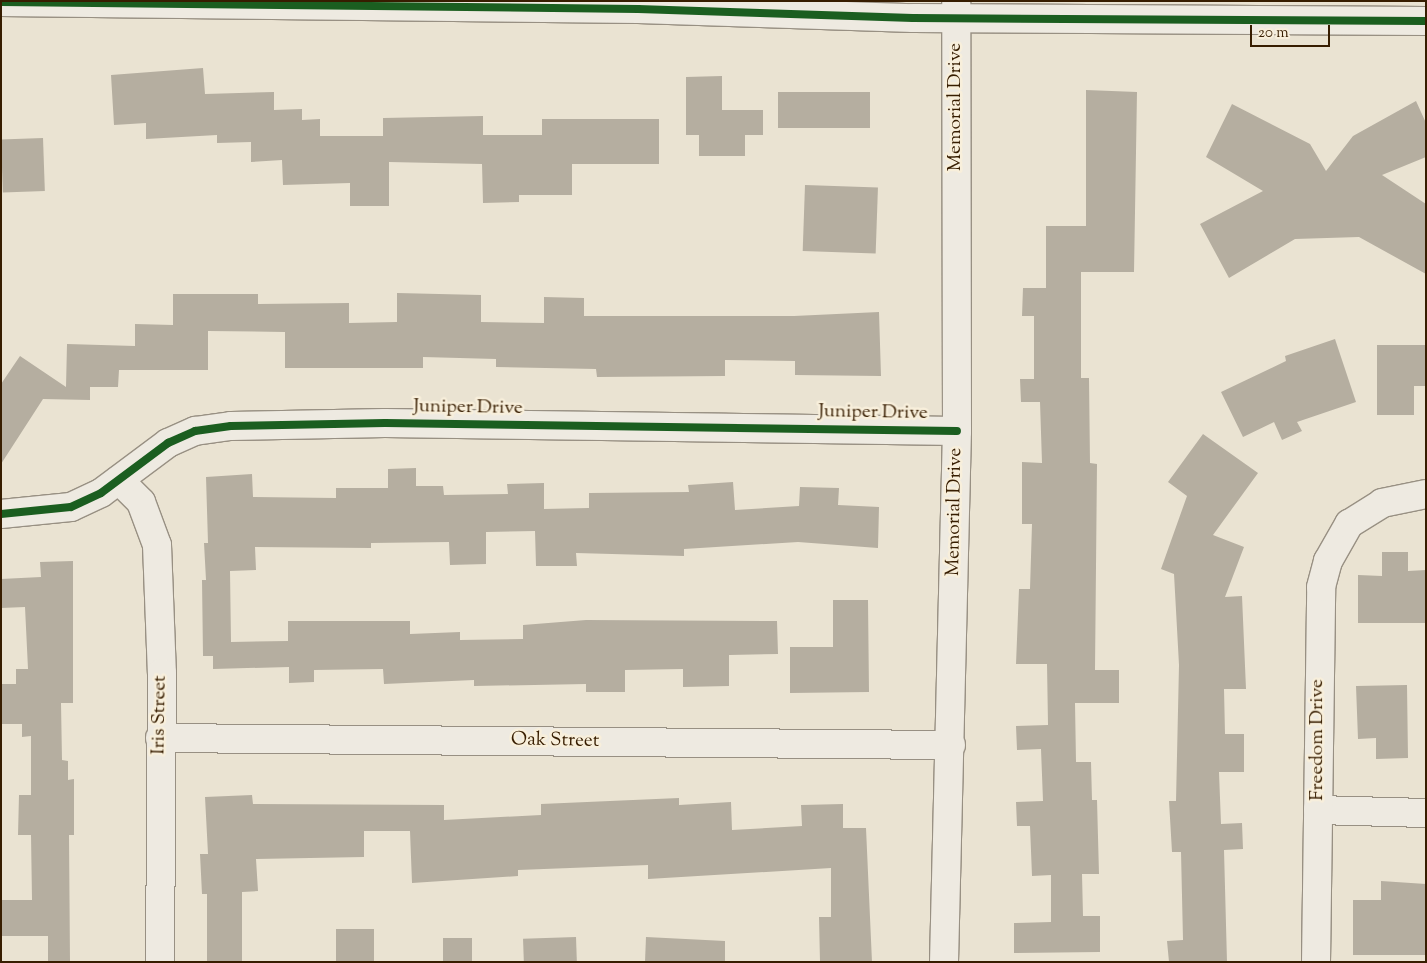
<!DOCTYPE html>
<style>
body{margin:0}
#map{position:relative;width:1427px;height:963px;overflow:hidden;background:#eae3d2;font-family:"Sorts Mill Goudy",serif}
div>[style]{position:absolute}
.building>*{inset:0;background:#b5aea0;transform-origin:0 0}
.roads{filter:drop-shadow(1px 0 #989083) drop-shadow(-1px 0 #989083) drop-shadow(0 1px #989083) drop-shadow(0 -1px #989083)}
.minor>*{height:28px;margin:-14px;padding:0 14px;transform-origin:14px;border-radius:14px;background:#eeeae1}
.cycleway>*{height:8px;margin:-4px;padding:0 4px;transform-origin:4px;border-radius:4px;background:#1b5e20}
span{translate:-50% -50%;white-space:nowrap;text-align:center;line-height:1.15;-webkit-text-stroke:5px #f8efdb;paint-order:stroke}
.street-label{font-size:19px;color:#371d00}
.frame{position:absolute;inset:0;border:2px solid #371d00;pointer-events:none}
.scale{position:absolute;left:1250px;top:25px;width:80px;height:22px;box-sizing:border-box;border:2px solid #371d00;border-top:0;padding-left:6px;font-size:15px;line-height:18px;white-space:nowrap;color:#371d00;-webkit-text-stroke:4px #f8efdb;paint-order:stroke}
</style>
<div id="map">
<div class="building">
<i style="clip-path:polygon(203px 68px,205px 94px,274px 92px,274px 110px,302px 109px,302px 120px,320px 119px,320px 136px,383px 136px,383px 118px,483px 116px,483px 135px,542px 135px,542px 119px,659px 119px,659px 164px,572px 164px,572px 195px,519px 195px,519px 202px,483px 203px,482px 164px,389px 162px,389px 206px,350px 206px,350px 183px,283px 185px,282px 160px,251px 162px,251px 142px,217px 143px,217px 135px,146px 139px,146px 123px,114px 125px,111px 75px)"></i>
<i style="clip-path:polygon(722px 76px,722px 110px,763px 110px,763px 135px,745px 135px,745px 156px,699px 156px,699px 135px,686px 135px,686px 77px)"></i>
<i style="clip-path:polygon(1086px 90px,1137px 92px,1134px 272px,1081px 272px,1081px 378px,1089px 378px,1090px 463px,1097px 464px,1095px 670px,1119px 670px,1119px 703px,1075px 703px,1076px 762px,1091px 762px,1092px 800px,1097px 800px,1099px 874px,1082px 874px,1083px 916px,1100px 916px,1100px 952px,1014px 953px,1014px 923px,1051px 922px,1051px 875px,1032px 876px,1030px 826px,1017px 826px,1016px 802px,1043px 801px,1041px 749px,1017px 750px,1016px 726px,1048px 725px,1047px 664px,1016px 664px,1019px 589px,1030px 589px,1032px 524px,1022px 524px,1022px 462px,1042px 463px,1040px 402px,1021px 402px,1020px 379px,1034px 379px,1034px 316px,1022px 316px,1023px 288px,1046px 288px,1046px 226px,1086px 226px)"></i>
<i style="left:870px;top:92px;width:36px;height:92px;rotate:90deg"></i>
<i style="clip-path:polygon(1416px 101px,1426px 123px,1426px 157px,1382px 175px,1426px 204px,1426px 274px,1359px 237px,1295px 239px,1229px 278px,1200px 224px,1263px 191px,1206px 157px,1232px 104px,1310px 144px,1326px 171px,1353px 136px)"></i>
<i style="left:43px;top:138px;width:53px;height:42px;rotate:88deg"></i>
<i style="left:805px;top:185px;width:73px;height:66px;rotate:2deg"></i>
<i style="clip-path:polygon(397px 293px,481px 295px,481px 322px,544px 323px,544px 297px,584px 298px,584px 316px,794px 316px,879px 312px,881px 376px,795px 375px,795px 361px,725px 360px,725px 376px,597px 377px,596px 369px,496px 367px,496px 359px,423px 357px,423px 368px,285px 368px,285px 332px,208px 331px,208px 370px,119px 370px,118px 387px,90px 387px,90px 400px,43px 399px,1px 464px,1px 384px,20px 356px,66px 387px,67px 344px,135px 346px,135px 324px,173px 325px,173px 294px,258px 294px,258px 304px,349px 303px,349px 323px,397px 322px)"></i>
<i style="clip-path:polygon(1335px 339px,1356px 402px,1297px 422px,1302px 431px,1282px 440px,1274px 422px,1243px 437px,1221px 392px,1286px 361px,1285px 356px)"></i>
<i style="clip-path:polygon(1377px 345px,1426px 345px,1426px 386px,1414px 386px,1414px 415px,1377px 415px)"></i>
<i style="clip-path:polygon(1203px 434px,1258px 473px,1213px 535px,1244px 547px,1225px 597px,1242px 596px,1246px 689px,1224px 689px,1225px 734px,1244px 734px,1244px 772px,1219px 772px,1221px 824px,1242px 823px,1243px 849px,1224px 850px,1227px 962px,1169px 962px,1167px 941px,1183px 940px,1181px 852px,1172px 852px,1169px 801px,1176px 801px,1179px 665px,1174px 574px,1161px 569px,1187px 496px,1168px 482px)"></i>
<i style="clip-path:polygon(416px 468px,416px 486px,443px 486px,444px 495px,508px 494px,507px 484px,544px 483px,544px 509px,589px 508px,589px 493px,689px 492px,688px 485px,733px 482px,735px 510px,799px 506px,800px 487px,839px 488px,838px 505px,879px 507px,878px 548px,798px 542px,684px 549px,684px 556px,576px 553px,577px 566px,536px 566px,535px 531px,486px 532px,486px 564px,450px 565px,449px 542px,371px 543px,371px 548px,255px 547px,256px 570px,230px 571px,231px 642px,288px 641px,288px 621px,410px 621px,410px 634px,460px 632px,460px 640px,523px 639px,523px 625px,586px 620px,777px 621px,778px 654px,729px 655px,729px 686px,683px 687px,683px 669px,625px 670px,625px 692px,586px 692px,586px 684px,474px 686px,474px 680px,384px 684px,383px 669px,314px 670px,314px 682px,289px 683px,289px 667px,213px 669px,213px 656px,203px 656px,202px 580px,206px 580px,204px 543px,208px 543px,206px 477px,252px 474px,253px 497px,336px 498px,336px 488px,388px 488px,388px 469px)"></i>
<i style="clip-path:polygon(1382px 552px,1408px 552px,1408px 571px,1426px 570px,1426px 623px,1358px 623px,1358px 575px,1382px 576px)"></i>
<i style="clip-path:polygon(73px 561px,73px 703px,61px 703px,62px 760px,68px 761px,68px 780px,74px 779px,74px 835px,69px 835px,70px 962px,48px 962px,48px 936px,1px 936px,1px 900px,32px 900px,31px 835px,18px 835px,19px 795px,31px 795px,31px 736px,22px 737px,22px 724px,1px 724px,1px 684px,16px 684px,16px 669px,28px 669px,25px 607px,1px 608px,1px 579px,41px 577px,40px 562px)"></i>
<i style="clip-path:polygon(833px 600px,868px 600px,869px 692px,790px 693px,790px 647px,833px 647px)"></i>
<i style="clip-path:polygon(1407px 685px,1408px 758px,1376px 759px,1376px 738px,1358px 739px,1356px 686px)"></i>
<i style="clip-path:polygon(252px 795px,253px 804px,444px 805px,444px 820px,541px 815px,541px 804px,679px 798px,679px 805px,731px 802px,732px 830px,802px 826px,801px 805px,843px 804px,843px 828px,866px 828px,872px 962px,820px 962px,819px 917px,831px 917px,831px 868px,648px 879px,648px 865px,518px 870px,518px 876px,412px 883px,410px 831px,364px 831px,364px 857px,256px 859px,258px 891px,242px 892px,242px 962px,207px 962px,207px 894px,202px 894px,200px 854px,208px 854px,205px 797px)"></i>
<i style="clip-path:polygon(1381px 881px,1426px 884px,1426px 955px,1353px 955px,1353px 900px,1381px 900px)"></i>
<i style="left:336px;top:929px;width:38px;height:33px"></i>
<i style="left:576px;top:937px;width:25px;height:53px;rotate:88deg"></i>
<i style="clip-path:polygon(646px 937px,725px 941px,725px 962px,645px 962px)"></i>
<i style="left:443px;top:938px;width:29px;height:24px"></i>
</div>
<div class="roads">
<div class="minor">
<i style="left:1px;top:2px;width:637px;rotate:0.63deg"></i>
<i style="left:638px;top:9px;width:275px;rotate:1.9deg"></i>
<i style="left:913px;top:18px;width:513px;rotate:0.34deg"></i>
<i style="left:119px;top:480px;width:31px;rotate:45deg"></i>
<i style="left:141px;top:502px;width:46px;rotate:69.6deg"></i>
<i style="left:157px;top:545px;width:128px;rotate:87.8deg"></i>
<i style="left:162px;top:673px;width:289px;rotate:90.4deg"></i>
<i style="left:1px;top:514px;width:70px;rotate:-5.7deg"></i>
<i style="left:71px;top:507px;width:33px;rotate:-25deg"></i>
<i style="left:101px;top:493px;width:84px;rotate:-36.7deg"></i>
<i style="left:168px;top:443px;width:30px;rotate:-24deg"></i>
<i style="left:195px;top:431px;width:36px;rotate:-8deg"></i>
<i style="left:231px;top:426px;width:154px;rotate:-1.1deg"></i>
<i style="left:385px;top:423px;width:572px;rotate:0.8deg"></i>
<i style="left:160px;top:738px;width:791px;rotate:0.51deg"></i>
<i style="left:1318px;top:810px;width:108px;rotate:1.6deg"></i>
<i style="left:944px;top:962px;width:531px;rotate:-88.6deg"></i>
<i style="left:957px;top:431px;width:430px;rotate:-90.1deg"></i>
<i style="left:1316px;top:962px;width:375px;rotate:-89.2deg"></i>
<i style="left:1321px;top:587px;width:27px;rotate:-75deg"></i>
<i style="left:1328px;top:561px;width:43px;rotate:-60.4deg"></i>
<i style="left:1349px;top:524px;width:39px;rotate:-32deg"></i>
<i style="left:1382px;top:503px;width:45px;rotate:-11.6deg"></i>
</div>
</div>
<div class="cycleway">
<i style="left:1px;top:2px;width:637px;rotate:0.63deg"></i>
<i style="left:638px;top:9px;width:275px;rotate:1.9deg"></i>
<i style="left:913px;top:18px;width:513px;rotate:0.34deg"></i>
<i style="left:1px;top:514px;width:70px;rotate:-5.7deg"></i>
<i style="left:71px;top:507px;width:33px;rotate:-25deg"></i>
<i style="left:101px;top:493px;width:84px;rotate:-36.7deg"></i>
<i style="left:168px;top:443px;width:30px;rotate:-24deg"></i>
<i style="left:195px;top:431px;width:36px;rotate:-8deg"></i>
<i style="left:231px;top:426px;width:154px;rotate:-1.1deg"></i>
<i style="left:385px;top:423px;width:572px;rotate:0.8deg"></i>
</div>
<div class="street-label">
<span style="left:956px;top:107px;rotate:-90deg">Memorial Drive</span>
<span style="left:468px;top:408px;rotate:1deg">Juniper Drive</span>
<span style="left:873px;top:413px;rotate:1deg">Juniper Drive</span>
<span style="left:955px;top:512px;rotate:-89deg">Memorial Drive</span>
<span style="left:160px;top:715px;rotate:-89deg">Iris Street</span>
<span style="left:1318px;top:740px;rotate:-90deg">Freedom Drive</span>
<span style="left:555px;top:741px;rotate:1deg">Oak Street</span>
</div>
<div class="frame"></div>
<div class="scale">20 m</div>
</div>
